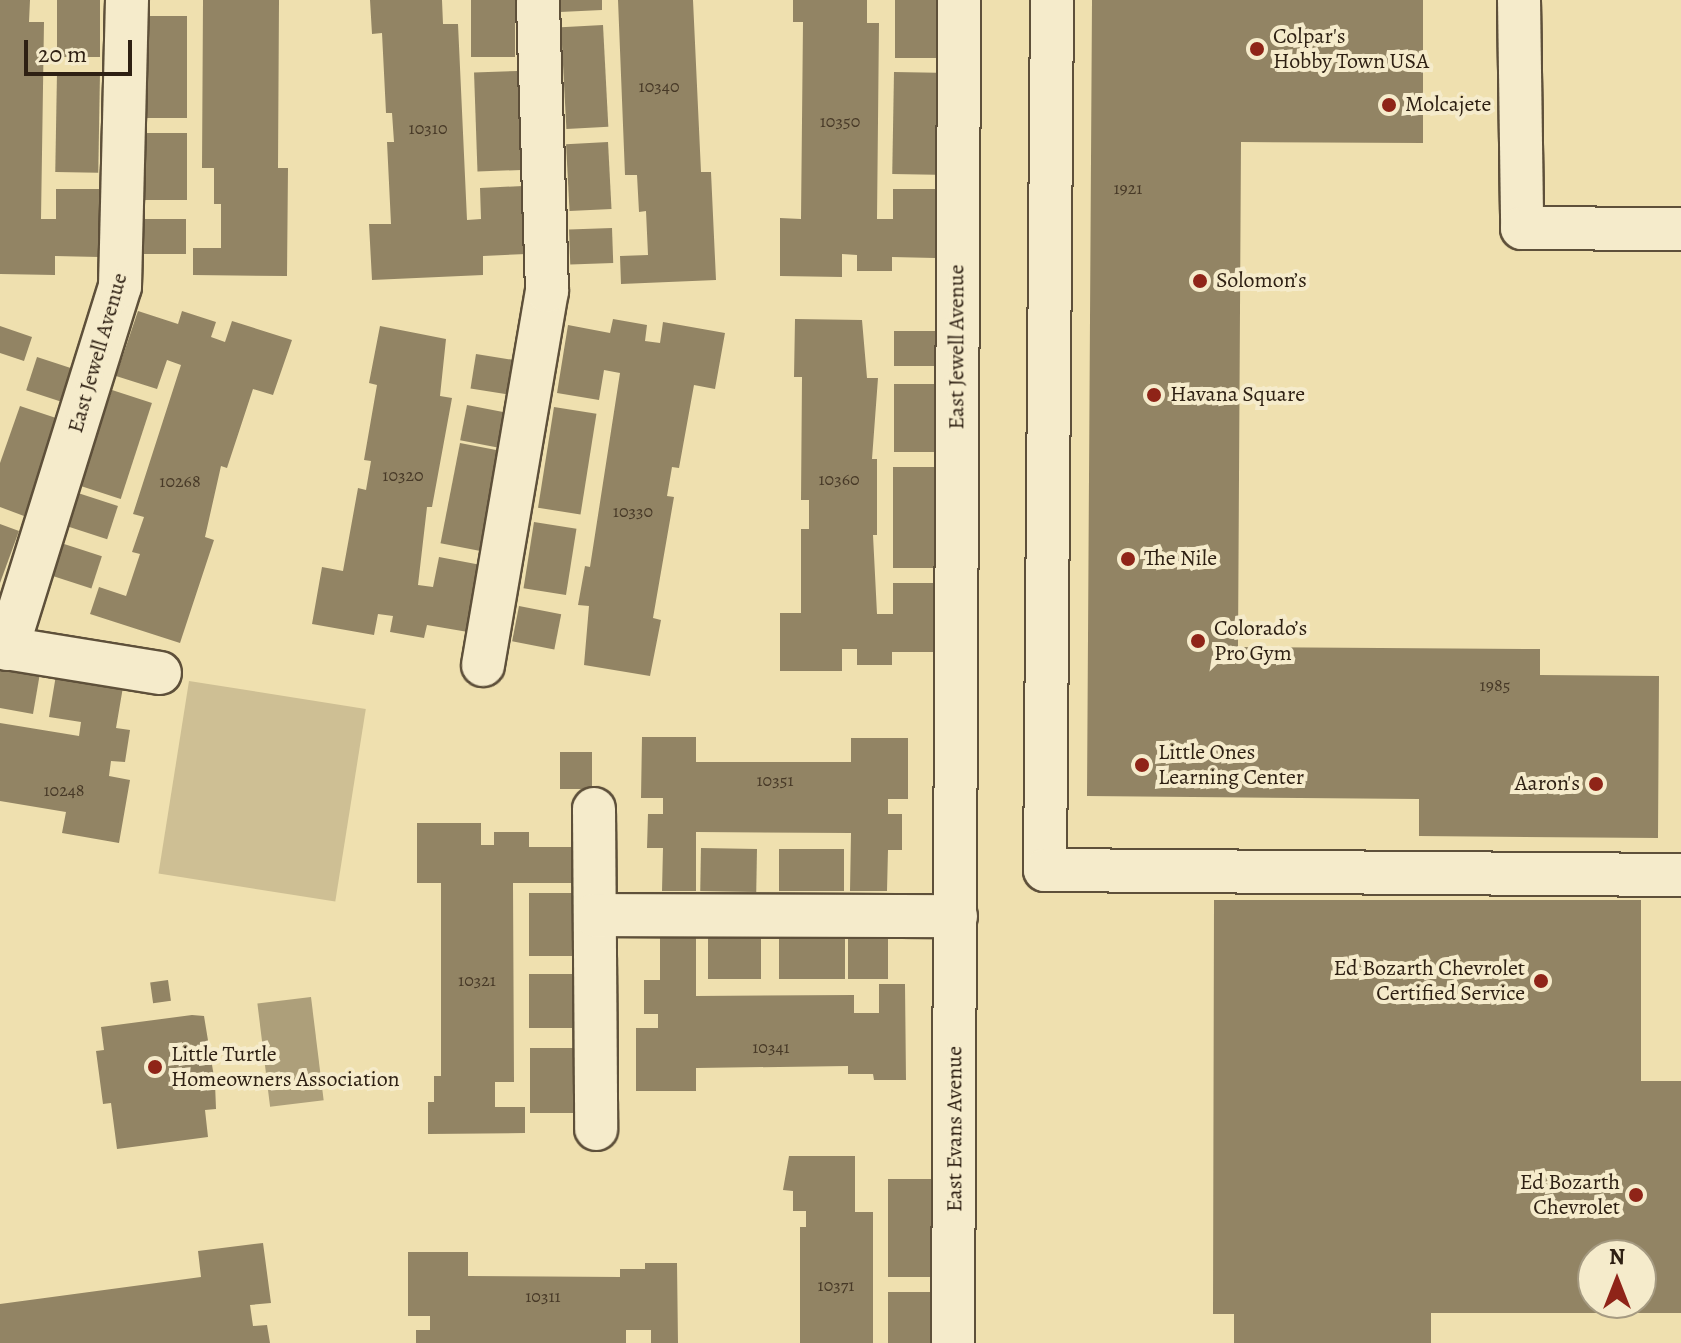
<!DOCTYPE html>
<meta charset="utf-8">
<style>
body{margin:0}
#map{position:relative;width:1681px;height:1343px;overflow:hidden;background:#efe0af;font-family:Alegreya,serif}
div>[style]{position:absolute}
.green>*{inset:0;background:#cebf94;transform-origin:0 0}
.water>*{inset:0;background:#ad9f7a;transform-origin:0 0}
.building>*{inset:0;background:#928464;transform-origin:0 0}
.roads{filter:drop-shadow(2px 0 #5e503a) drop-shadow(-2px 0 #5e503a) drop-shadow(0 2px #5e503a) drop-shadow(0 -2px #5e503a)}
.minor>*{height:42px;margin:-21px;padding:0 21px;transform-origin:21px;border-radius:21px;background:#f5ebcb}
.dots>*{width:22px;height:22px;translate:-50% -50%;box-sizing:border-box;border:4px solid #f5ebcb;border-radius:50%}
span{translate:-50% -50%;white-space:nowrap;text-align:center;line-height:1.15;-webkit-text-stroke:8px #f5ebcb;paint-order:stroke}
.number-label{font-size:18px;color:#473927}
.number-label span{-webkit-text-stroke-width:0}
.poi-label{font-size:22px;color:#2e2013}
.left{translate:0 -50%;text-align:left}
.right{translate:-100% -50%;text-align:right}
.street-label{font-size:22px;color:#2e2013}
.north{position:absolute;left:1577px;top:1239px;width:80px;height:80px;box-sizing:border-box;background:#f5ebcb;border:2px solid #a59a81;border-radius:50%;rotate:0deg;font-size:22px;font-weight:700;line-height:32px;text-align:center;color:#2e2013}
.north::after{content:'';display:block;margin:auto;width:28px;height:36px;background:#8f2418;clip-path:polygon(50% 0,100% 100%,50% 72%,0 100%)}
.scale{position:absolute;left:24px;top:40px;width:108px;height:36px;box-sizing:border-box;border:4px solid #2e2013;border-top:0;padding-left:10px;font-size:24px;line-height:28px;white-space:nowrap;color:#2e2013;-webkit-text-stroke:6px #f5ebcb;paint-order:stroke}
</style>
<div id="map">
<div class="green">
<i style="left:189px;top:681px;width:179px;height:195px;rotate:9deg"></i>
</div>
<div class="water">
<i style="left:311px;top:997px;width:104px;height:54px;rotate:83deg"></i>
</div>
<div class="building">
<i style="clip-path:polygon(0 0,30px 0,29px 22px,44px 22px,41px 219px,56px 219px,56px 189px,99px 189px,99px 257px,55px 256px,55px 275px,0 274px)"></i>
<i style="left:57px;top:0;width:43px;height:57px"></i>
<i style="clip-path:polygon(203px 0,279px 0,278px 168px,288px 168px,287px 276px,193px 275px,193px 248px,221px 248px,221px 204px,214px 204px,214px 168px,202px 168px)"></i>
<i style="clip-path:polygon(370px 0,442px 0,443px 24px,458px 24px,467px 220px,481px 219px,480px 188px,523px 186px,526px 254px,483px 256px,483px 275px,372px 280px,369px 224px,391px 224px,387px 142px,394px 142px,392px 113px,386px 113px,382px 33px,372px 34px)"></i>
<i style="left:471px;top:0;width:44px;height:57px"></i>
<i style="clip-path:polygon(559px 0,602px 0,602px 10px,560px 12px)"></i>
<i style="clip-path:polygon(618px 0,693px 0,701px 172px,711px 172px,716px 280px,621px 284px,620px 256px,648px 255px,646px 211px,639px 212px,637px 175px,625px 175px)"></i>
<i style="clip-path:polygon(793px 0,867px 0,867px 23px,879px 23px,877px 219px,893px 219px,893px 189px,935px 189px,935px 258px,892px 257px,892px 271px,857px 271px,857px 255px,842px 254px,842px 277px,780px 276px,780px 218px,801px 219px,803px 22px,793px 22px)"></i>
<i style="left:895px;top:0;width:43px;height:58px"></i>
<i style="clip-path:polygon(1092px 0,1423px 0,1423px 143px,1241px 142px,1238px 647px,1540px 649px,1540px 675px,1659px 676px,1658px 838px,1419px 836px,1419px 799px,1087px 796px)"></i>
<i style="left:145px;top:16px;width:42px;height:102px"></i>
<i style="left:603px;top:25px;width:102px;height:42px;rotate:87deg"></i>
<i style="left:518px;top:71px;width:99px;height:44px;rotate:88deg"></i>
<i style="left:57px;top:72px;width:43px;height:100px;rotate:1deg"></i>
<i style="left:894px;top:72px;width:43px;height:102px;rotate:1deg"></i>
<i style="left:144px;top:133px;width:43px;height:67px"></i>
<i style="left:608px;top:142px;width:67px;height:42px;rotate:87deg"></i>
<i style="left:144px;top:219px;width:42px;height:35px"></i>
<i style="left:612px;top:228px;width:35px;height:43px;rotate:88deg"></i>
<i style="clip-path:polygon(138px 311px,178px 324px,182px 311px,216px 322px,211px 337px,225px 342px,232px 321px,292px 340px,273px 395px,253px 389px,227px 468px,221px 466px,205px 537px,214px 540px,180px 643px,90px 614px,99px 587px,126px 596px,140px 554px,132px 552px,144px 517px,133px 514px,181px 365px,167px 360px,157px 389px,116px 376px)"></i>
<i style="clip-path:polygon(613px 319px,647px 325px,645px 341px,660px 343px,663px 322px,725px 333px,715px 389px,694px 385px,679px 468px,672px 467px,667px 496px,674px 497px,653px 618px,661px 620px,650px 676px,584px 665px,589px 606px,578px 605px,585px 566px,590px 567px,620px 373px,604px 370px,599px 400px,557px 393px,568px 325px,610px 333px)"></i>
<i style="clip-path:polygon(795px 319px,862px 320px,867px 378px,878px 378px,872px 459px,877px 459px,877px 535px,873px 535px,877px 614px,893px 614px,893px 583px,935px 583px,935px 652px,892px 652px,892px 665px,857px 665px,857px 649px,842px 649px,842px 671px,780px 671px,780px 613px,801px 613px,801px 529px,809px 529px,809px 500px,801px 500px,802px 377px,794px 377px)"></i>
<i style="clip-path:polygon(0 326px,32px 337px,24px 361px,0 353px)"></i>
<i style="clip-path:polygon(380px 326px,446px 339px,440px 396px,452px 398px,432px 507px,427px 507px,418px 585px,433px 587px,439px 557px,481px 565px,468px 632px,427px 625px,424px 638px,390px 632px,393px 616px,378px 614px,374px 635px,312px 624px,322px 567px,343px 571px,358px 488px,366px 490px,371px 461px,364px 460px,377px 385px,369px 383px)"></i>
<i style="left:894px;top:331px;width:42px;height:35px"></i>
<i style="left:476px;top:354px;width:43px;height:35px;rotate:9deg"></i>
<i style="left:37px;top:357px;width:41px;height:35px;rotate:18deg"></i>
<i style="left:894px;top:384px;width:42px;height:68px"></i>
<i style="left:112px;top:390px;width:42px;height:101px;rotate:18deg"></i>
<i style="left:467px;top:405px;width:42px;height:36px;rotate:11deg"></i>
<i style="clip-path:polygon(20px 406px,59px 419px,24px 516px,0 507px,0 463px)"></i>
<i style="left:554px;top:407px;width:43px;height:102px;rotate:9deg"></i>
<i style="left:460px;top:443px;width:42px;height:102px;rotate:11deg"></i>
<i style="left:893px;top:467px;width:42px;height:101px"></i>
<i style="left:78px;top:493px;width:42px;height:35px;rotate:18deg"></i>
<i style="left:534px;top:522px;width:43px;height:67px;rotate:9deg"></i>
<i style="clip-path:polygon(0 524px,19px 531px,0 583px)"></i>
<i style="left:61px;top:543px;width:43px;height:34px;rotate:18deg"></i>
<i style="left:519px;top:606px;width:43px;height:36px;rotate:11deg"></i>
<i style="clip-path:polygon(0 666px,40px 673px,33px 714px,0 708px)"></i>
<i style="clip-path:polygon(56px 675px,123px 687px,116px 728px,130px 730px,125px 762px,111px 761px,109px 776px,130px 780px,119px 843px,62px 833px,66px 812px,0 801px,0 723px,79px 736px,81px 722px,49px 717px)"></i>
<i style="clip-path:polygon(642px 737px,696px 737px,696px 762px,851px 762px,851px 738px,908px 738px,908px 799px,888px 799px,888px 814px,902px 814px,902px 850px,888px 850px,887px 891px,850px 891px,851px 833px,696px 832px,696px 891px,662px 891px,663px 848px,647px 848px,648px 814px,663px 814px,663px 798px,641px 798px)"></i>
<i style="left:560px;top:752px;width:32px;height:37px"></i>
<i style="clip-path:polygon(417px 823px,481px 823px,481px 845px,494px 845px,494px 832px,529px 832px,529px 847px,572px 847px,572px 883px,513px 883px,514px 1082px,495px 1082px,495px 1107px,525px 1107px,525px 1133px,428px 1134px,428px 1102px,434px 1102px,434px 1076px,441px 1076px,441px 883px,417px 883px)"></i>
<i style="left:701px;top:848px;width:56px;height:43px;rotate:1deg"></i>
<i style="left:779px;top:849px;width:65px;height:42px"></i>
<i style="left:529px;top:893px;width:43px;height:63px"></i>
<i style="clip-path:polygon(evenodd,1214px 900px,1641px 900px,1641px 1081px,1681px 1081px,1681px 1313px,1431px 1313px,1431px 1343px,1234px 1343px,1234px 1314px,1213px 1314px,1214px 900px,1593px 1255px,1641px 1255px,1641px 1303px,1593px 1303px,1593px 1255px)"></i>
<i style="left:708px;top:936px;width:53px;height:43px"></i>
<i style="left:779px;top:936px;width:66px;height:43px"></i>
<i style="left:848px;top:936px;width:40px;height:43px"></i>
<i style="clip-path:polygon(660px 937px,696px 937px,696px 996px,854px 995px,854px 1013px,879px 1013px,879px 984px,905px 984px,906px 1080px,874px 1080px,873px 1074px,848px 1074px,848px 1066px,696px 1068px,696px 1091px,636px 1091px,636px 1028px,658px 1028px,658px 1014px,644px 1014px,644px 980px,660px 980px)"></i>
<i style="left:529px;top:974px;width:43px;height:54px"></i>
<i style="left:168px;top:980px;width:21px;height:18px;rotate:82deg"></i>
<i style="clip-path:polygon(192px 1015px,204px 1016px,215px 1083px,216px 1109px,205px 1110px,208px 1137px,117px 1149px,111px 1103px,103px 1104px,96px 1051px,104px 1050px,101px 1027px)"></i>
<i style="left:530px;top:1048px;width:43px;height:65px"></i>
<i style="clip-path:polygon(789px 1156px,855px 1156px,855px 1212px,873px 1212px,873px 1343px,800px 1343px,800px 1227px,806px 1227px,806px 1211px,793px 1211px,793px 1191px,783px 1190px)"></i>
<i style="left:888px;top:1179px;width:46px;height:98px"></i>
<i style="clip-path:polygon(263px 1243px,271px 1303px,250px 1305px,253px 1326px,267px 1325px,270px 1343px,0 1343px,0 1304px,201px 1277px,198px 1251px)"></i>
<i style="clip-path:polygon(408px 1252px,468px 1252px,468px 1276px,620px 1277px,620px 1269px,645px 1269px,645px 1263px,677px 1263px,678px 1343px,651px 1343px,651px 1330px,626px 1330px,626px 1343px,416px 1343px,416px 1330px,430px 1330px,430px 1316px,408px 1316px)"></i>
<i style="left:888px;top:1292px;width:46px;height:51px"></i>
</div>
<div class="roads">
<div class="minor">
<i style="left:1052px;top:0;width:870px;rotate:90.46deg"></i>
<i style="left:1045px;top:870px;width:636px;rotate:0.45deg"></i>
<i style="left:1519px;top:0;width:228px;rotate:89.2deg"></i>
<i style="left:1522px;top:228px;width:159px;rotate:0.4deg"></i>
<i style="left:0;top:647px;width:162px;rotate:9.2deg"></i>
<i style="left:7px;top:649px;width:380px;rotate:-72.7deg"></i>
<i style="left:120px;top:286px;width:286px;rotate:-88.6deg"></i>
<i style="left:483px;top:665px;width:379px;rotate:-80.3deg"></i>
<i style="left:547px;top:291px;width:291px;rotate:-91.8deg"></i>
<i style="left:594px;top:809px;width:320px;rotate:89.6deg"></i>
<i style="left:595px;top:915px;width:361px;rotate:0.2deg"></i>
<i style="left:953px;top:1343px;width:1343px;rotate:-89.74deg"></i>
</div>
</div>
<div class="dots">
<i style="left:1257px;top:49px;background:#8f2418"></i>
<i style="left:1389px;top:105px;background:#8f2418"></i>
<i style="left:1200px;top:281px;background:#8f2418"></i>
<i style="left:1154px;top:395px;background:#8f2418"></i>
<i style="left:1128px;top:559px;background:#8f2418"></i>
<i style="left:1198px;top:641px;background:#8f2418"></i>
<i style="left:1142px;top:765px;background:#8f2418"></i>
<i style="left:1596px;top:784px;background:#8f2418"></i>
<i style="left:1541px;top:981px;background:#8f2418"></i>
<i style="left:155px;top:1067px;background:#8f2418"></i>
<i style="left:1636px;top:1195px;background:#8f2418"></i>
</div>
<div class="number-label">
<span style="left:659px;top:86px">10340</span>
<span style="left:840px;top:121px">10350</span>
<span style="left:428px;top:128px">10310</span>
<span style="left:1128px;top:188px">1921</span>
<span style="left:403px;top:475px">10320</span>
<span style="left:839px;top:479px">10360</span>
<span style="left:180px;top:481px">10268</span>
<span style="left:633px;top:511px">10330</span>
<span style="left:1495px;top:685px">1985</span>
<span style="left:775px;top:780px">10351</span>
<span style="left:64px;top:790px">10248</span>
<span style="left:477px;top:980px">10321</span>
<span style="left:771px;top:1047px">10341</span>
<span style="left:836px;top:1285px">10371</span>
<span style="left:543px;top:1296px">10311</span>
</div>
<div class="poi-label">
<span class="left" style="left:1273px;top:49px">Colpar's<br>Hobby Town USA</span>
<span class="left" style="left:1405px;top:105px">Molcajete</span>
<span class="left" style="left:1216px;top:281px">Solomon’s</span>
<span class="left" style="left:1170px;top:395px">Havana Square</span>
<span class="left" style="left:1144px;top:559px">The Nile</span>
<span class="left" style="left:1214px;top:641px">Colorado’s<br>Pro Gym</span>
<span class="left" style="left:1158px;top:765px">Little Ones<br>Learning Center</span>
<span class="right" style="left:1580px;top:784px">Aaron's</span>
<span class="right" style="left:1525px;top:981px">Ed Bozarth Chevrolet<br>Certified Service</span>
<span class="left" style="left:171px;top:1067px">Little Turtle<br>Homeowners Association</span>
<span class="right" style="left:1620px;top:1195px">Ed Bozarth<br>Chevrolet</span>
</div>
<div class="street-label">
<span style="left:957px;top:347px;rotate:-90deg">East Jewell Avenue</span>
<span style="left:98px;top:353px;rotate:-74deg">East Jewell Avenue</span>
<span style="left:955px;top:1129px;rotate:-90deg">East Evans Avenue</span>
</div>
<div class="north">N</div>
<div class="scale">20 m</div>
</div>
